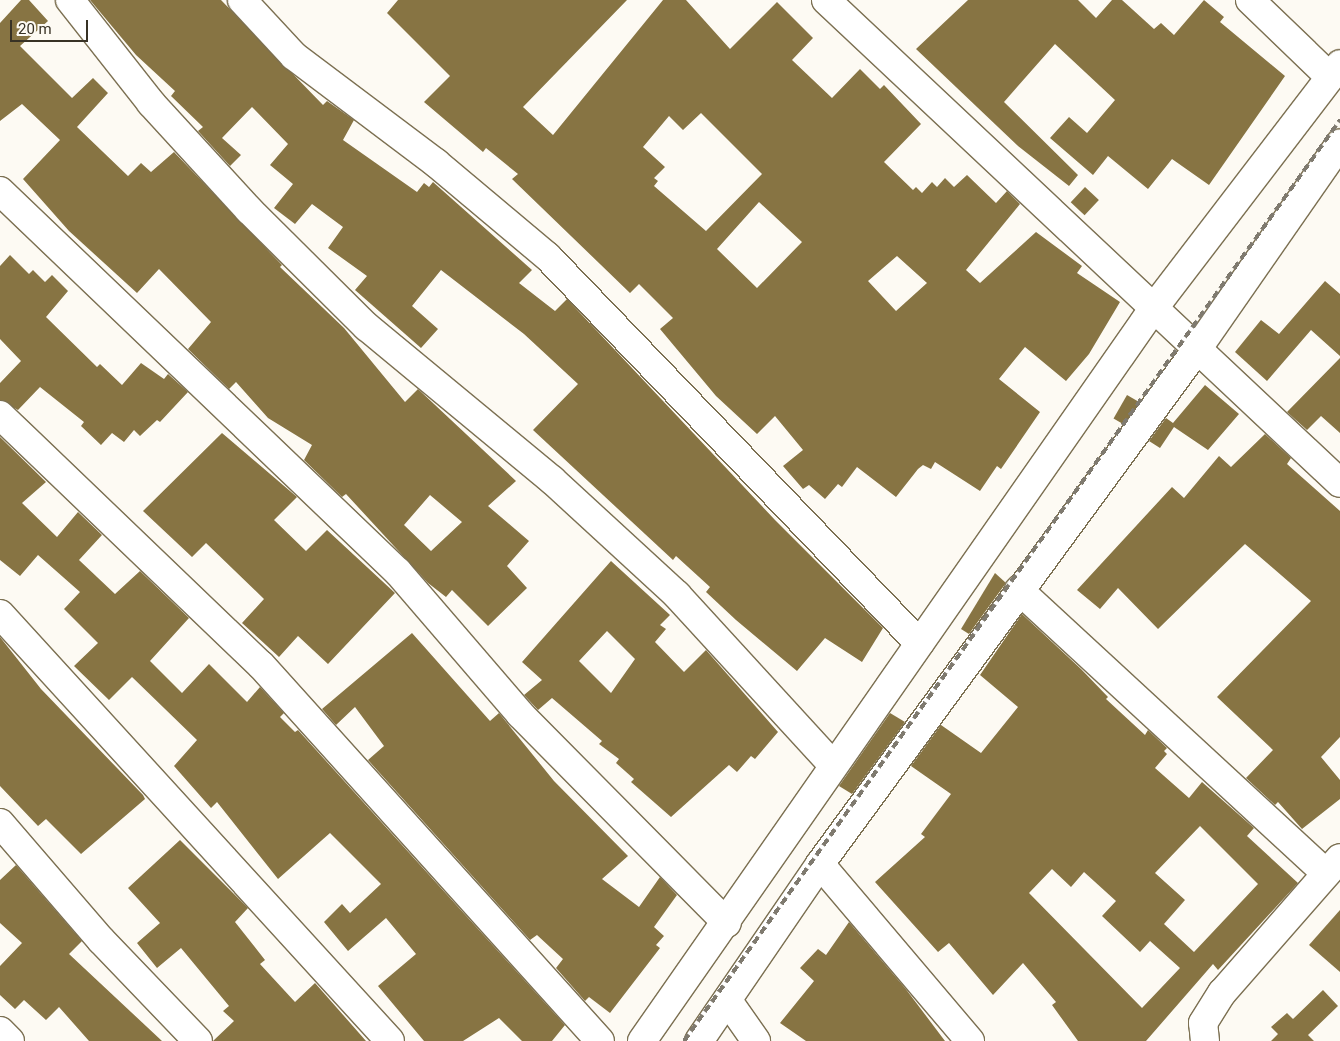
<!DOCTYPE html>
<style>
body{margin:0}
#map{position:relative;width:1340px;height:1041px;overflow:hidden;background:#fdfaf3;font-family:Roboto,sans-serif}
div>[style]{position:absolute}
.building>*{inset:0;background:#877443;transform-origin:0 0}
.roads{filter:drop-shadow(1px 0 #7c7052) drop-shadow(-1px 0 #7c7052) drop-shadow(0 1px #7c7052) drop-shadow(0 -1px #7c7052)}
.minor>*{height:28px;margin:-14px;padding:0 14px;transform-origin:14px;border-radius:14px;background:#fff}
.rail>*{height:4px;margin-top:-2px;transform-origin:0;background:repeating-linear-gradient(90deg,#7f7a6f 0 8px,transparent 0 12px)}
span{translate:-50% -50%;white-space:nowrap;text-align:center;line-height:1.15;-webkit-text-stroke:5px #fdfaf3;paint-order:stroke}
.scale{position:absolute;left:10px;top:20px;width:78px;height:22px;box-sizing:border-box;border:2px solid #383225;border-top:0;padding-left:6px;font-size:15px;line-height:18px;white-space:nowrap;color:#383225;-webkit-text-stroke:4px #fdfaf3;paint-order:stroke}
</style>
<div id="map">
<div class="building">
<i style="clip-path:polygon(evenodd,21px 0,29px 0,48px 21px,20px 46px,72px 98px,93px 78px,108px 93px,77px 127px,128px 176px,141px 163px,151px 172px,174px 152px,282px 265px,280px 267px,344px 328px,405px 402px,418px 389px,516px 481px,488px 506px,529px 541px,507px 566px,527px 588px,488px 626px,452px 590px,446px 597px,428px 583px,346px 494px,342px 497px,304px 460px,312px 445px,268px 418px,236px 382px,229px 389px,188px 349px,211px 322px,159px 269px,137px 293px,69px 231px,23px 179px,60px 140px,22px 104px,0 121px,0 23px,21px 0,430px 495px,462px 522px,431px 551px,404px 525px,430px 495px)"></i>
<i style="clip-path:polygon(90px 0,221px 0,323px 105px,327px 101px,354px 120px,343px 140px,417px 192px,424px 183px,429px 187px,433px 182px,532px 270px,519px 283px,555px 311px,567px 299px,775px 520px,883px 628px,862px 662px,825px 638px,797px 671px,736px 620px,706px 592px,710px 587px,676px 556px,673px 560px,533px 430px,578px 384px,524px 334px,441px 270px,412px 306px,438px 329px,421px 348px,355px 290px,367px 276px,328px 248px,343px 227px,312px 204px,295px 224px,274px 208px,293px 184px,270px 165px,288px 144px,252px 107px,222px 138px,241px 155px,230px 166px,198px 131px,203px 127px,171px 96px,175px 91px,136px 55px)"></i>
<i style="clip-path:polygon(evenodd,398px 0,627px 0,523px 107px,553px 135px,663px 0,686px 0,730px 49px,777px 2px,813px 38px,792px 60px,832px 98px,860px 69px,880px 89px,884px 85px,921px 124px,884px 162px,913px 190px,916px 187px,922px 193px,932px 182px,937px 187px,945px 178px,954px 187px,967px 175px,996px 203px,1007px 191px,1020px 204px,966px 270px,980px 283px,1036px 232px,1082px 266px,1077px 273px,1120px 302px,1089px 354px,1066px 381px,1025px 347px,999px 379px,1040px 412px,1001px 469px,997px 466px,980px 491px,935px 462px,931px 469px,923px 465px,918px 469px,896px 497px,857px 467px,842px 487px,838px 484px,825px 499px,809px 485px,803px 489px,783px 466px,803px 450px,775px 416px,757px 434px,716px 396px,660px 329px,673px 318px,639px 284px,630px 293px,512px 179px,518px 174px,486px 148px,483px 152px,424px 102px,450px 76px,387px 13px,398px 0,701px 113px,762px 174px,706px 231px,654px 186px,658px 181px,654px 178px,665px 167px,643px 147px,669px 116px,683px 130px,701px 113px,398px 0,759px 202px,802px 242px,757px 288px,717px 249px,759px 202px,398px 0,897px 256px,927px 283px,896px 311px,868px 281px,897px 256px)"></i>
<i style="clip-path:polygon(968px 0,1078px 0,1096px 18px,1112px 0,1122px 0,1154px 29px,1161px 23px,1174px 35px,1204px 0,1224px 17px,1220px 22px,1285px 76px,1209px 185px,1172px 159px,1148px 189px,1108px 156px,1093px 175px,1050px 138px,1069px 117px,1087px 133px,1115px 100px,1055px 44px,1004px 102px,1078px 175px,1069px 186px,1018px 146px,916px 49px)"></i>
<i style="left:1085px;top:187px;width:19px;height:21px;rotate:43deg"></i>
<i style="clip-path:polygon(10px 255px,29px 274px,33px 270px,45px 282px,52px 275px,68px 291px,46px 317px,97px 367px,100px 364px,122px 385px,141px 363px,164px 379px,168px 374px,188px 392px,160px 422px,157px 420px,140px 436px,134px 430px,124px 442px,112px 433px,101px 445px,81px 426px,84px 422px,40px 387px,18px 410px,0 400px,0 383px,21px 361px,0 339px,0 266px)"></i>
<i style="clip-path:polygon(1325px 281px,1340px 294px,1340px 356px,1311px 330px,1267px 381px,1235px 352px,1261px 320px,1279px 334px)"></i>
<i style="clip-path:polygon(1340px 358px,1340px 433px,1321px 416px,1307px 430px,1287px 412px)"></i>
<i style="clip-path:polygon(1205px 385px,1239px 414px,1208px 450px,1174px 427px,1160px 448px,1149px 441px,1166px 418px,1173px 423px)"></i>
<i style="left:1127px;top:395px;width:14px;height:27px;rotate:30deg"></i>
<i style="clip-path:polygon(222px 433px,297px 497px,274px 520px,306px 551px,327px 530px,395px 593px,328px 664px,298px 636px,279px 657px,242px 623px,264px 599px,206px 543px,192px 557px,143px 511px)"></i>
<i style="clip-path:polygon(1265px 434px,1291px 458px,1287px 464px,1340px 511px,1340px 737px,1321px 757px,1340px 780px,1340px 799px,1302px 829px,1278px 802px,1275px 805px,1246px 778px,1273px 750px,1217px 697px,1311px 601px,1245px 544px,1158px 629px,1118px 588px,1100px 609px,1077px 590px,1172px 487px,1184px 498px,1219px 456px,1231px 467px)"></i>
<i style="clip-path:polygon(0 437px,46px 482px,22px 503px,57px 537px,78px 512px,102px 535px,79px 560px,115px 594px,140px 571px,189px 618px,150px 661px,182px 693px,209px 664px,247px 702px,260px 687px,284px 713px,280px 717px,295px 732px,298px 730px,565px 1025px,552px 1041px,522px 1041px,499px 1018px,463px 1041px,424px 1041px,378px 986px,416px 954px,386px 918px,348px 951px,324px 922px,342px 904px,350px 913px,381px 884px,330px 833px,278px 879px,217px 802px,211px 808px,174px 766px,197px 740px,132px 677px,109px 700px,74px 666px,98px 643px,64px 609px,80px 592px,38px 555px,20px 576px,0 560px)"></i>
<i style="clip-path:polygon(evenodd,611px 561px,670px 615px,660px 625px,666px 629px,655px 642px,684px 672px,706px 650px,778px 732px,755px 759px,751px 756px,737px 772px,729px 765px,671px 817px,631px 782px,634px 779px,616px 763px,619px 759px,599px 744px,602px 741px,552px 698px,538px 710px,524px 695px,542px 680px,522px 662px,611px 561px,607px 631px,635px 659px,611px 693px,579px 661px,607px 631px)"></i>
<i style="clip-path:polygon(995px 573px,1006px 583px,969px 634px,961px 629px)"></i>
<i style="clip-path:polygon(evenodd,1022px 614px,1081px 669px,1108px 697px,1106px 699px,1145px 735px,1148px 730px,1167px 748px,1164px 751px,1167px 754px,1155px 768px,1189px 798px,1202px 782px,1254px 828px,1247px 836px,1298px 883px,1218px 970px,1213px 964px,1146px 1041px,1078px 1041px,1052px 1005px,1056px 1002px,1023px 963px,993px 995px,949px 943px,938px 952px,875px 882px,925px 837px,921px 834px,951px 794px,911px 766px,941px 725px,981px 753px,1018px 707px,980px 675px,1022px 614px,1200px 826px,1258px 884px,1194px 952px,1164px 924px,1185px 900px,1155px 873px,1200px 826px,1022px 614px,1052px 869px,1071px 887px,1084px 872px,1116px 901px,1102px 916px,1140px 952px,1150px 941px,1180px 968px,1142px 1008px,1029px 893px,1052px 869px)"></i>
<i style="clip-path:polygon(412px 633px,490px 721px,499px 713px,554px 781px,628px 856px,602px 879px,639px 907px,660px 877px,677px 895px,654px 927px,664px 936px,656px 945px,660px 948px,610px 1013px,589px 997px,585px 1001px,556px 968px,563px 959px,537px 935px,530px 940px,368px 760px,384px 746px,355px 707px,336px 725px,322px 709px)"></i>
<i style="clip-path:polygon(0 637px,41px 689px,143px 795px,145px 799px,81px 854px,46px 819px,38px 826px,0 786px)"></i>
<i style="clip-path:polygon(890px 713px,905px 722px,852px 794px,839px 786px)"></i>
<i style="clip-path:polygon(180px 840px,248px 908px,235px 922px,265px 960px,260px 964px,295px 1002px,315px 983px,366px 1041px,213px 1041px,234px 1021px,223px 1011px,229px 1006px,181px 948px,157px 968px,137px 943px,160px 923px,128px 888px)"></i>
<i style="clip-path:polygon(16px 865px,82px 941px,69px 954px,162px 1041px,89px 1041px,59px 1007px,46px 1020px,24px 1000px,15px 1009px,0 995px,0 966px,22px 943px,0 923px,0 880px)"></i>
<i style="clip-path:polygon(1340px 910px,1340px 972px,1309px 945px)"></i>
<i style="clip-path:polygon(849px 922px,905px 988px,945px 1041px,806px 1041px,780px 1023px,814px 981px,800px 968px,818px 949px,826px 955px)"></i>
<i style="clip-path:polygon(1323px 990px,1338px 1006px,1308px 1035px,1314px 1041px,1271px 1041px,1278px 1034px,1271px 1027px,1287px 1013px,1293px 1019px)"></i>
</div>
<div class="roads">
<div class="minor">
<i style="left:70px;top:0;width:131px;rotate:51.8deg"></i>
<i style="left:151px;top:103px;width:145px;rotate:47.5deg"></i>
<i style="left:249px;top:210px;width:166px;rotate:44.8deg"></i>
<i style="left:367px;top:327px;width:240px;rotate:39.6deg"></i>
<i style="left:552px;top:480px;width:170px;rotate:42.6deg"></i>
<i style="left:677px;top:595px;width:229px;rotate:47.5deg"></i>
<i style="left:242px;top:0;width:76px;rotate:47.1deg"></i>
<i style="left:294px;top:56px;width:178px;rotate:37deg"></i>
<i style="left:436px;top:163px;width:145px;rotate:40deg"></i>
<i style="left:547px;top:256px;width:537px;rotate:46.13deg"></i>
<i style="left:826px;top:0;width:705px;rotate:43.22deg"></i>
<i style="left:1250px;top:0;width:111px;rotate:43.9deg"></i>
<i style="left:0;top:191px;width:551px;rotate:43.75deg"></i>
<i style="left:398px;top:572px;width:187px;rotate:49.3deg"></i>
<i style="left:520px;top:714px;width:294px;rotate:45.3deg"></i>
<i style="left:0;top:415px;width:361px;rotate:43.8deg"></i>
<i style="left:261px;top:665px;width:506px;rotate:47.96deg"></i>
<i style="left:1019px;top:590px;width:418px;rotate:42.7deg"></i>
<i style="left:0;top:614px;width:578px;rotate:47.59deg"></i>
<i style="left:0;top:823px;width:155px;rotate:49.2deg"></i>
<i style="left:101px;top:940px;width:140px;rotate:46.2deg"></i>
<i style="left:820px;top:864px;width:232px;rotate:49.7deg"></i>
<i style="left:728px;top:1001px;width:49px;rotate:55deg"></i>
<i style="left:0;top:1031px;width:14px;rotate:45deg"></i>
<i style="left:642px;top:1041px;width:893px;rotate:-55.08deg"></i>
<i style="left:1153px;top:309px;width:308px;rotate:-52.6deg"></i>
<i style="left:699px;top:1041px;width:214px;rotate:-55.6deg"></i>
<i style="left:820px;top:864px;width:640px;rotate:-53.78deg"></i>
<i style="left:1198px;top:348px;width:249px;rotate:-55.2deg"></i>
<i style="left:1205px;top:1041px;width:18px;rotate:-96deg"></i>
<i style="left:1203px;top:1023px;width:36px;rotate:-58deg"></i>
<i style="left:1222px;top:993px;width:179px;rotate:-48.8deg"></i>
</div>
</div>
<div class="rail">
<i style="left:684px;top:1041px;width:1131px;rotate:-54.54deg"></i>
</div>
<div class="scale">20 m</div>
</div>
